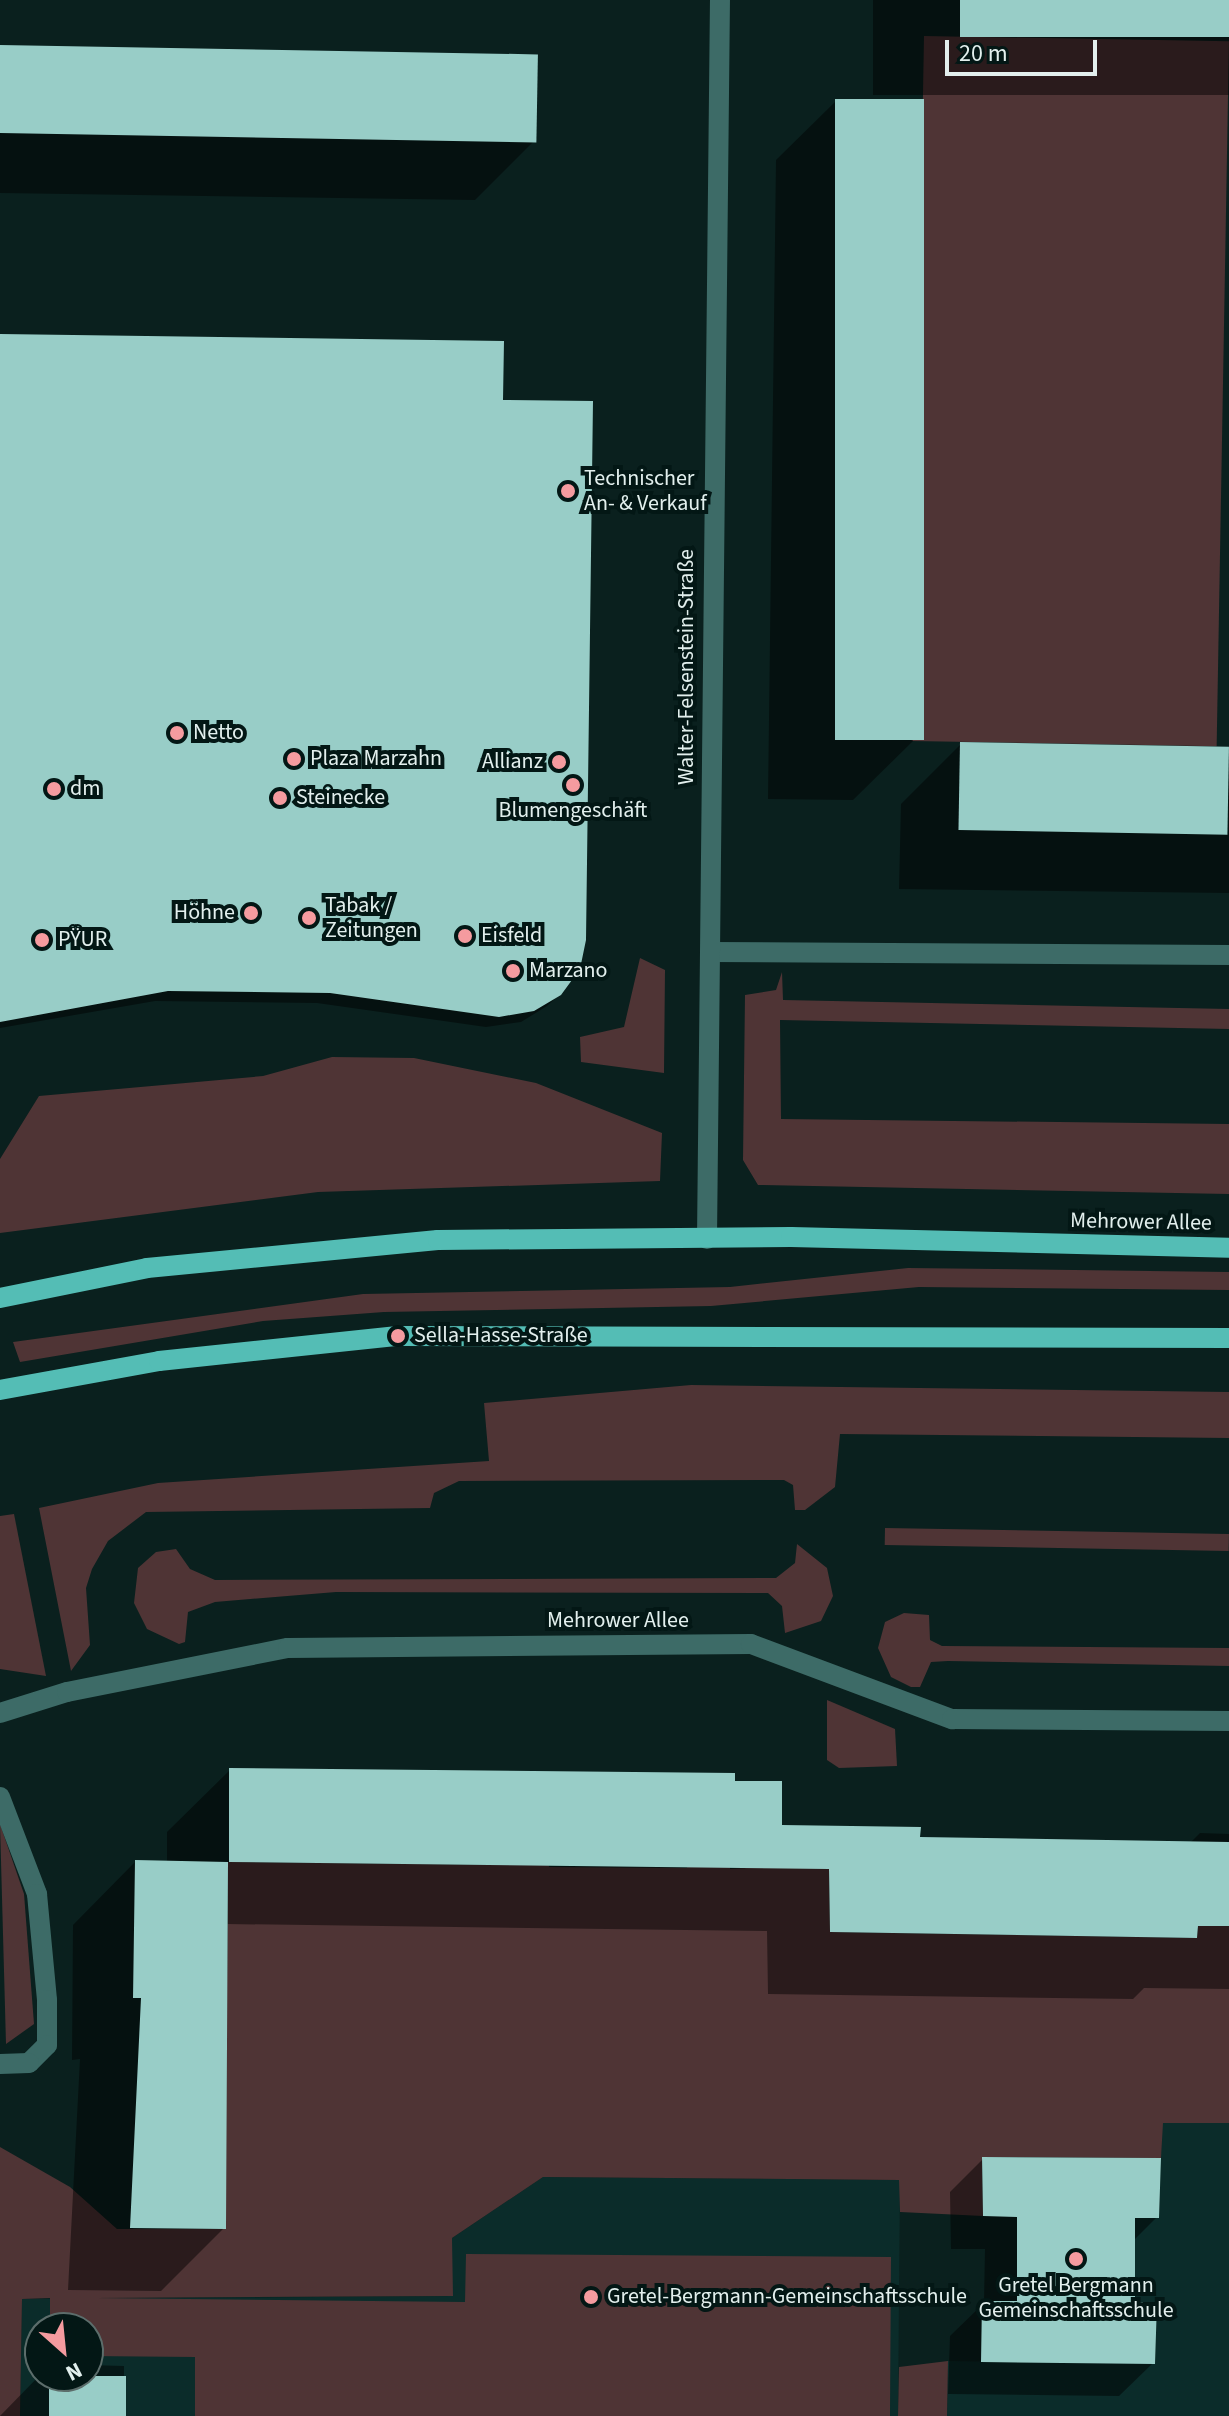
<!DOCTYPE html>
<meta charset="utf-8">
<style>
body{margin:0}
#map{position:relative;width:1229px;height:2416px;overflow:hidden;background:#0a201e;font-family:"Source Sans 3",sans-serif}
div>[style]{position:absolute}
.built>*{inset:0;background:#0b2c2a}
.green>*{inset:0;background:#4f3435;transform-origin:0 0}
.shadow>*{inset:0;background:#0007;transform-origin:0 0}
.building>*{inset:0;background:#98cdc7;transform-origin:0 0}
.minor>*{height:20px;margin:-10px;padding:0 10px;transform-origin:10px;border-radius:10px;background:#3d6b67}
.major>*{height:20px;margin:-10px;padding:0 10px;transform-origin:10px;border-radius:10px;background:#54bdb5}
.dots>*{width:22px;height:22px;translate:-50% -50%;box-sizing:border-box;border:4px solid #031715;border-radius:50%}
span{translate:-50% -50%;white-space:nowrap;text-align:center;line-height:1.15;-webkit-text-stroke:8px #031715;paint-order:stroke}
.poi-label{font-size:22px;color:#e2efed}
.left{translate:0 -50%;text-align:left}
.right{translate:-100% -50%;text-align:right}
.street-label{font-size:22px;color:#e2efed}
.north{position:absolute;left:24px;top:2312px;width:80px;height:80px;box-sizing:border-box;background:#031715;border:2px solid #5c6d6b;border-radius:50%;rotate:153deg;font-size:22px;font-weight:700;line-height:32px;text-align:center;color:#e2efed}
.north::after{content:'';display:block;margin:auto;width:28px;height:36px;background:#f59b9f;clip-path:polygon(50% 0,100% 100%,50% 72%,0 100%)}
.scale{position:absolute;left:945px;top:40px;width:152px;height:36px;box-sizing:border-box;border:4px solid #e2efed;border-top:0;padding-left:10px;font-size:24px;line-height:28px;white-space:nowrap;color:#e2efed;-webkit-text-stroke:6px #031715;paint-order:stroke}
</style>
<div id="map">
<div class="built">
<i style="clip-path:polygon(1162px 2123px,1229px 2123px,1229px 2416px,947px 2416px,948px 2361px,1155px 2364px,1157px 2303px,1135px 2302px,1135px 2218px,1159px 2217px)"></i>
<i style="clip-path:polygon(evenodd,543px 2177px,900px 2180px,898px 2416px,20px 2416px,22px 2299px,452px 2296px,452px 2238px,543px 2177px,40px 2328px,88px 2328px,88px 2376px,40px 2376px,40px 2328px)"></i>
</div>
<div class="green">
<i style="left:924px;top:36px;width:305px;height:705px;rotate:1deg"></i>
<i style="clip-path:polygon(640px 958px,665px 970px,664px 1073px,581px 1062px,580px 1037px,624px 1027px)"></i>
<i style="clip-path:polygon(782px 972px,783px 1000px,1229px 1009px,1229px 1029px,780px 1020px,781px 1119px,1229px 1124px,1229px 1194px,758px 1185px,743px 1160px,745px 995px,776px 990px)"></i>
<i style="clip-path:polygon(332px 1057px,414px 1058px,536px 1083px,662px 1133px,660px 1181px,318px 1192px,0 1233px,0 1159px,39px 1096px,263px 1076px)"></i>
<i style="clip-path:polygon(908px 1268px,1229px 1272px,1229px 1290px,919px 1287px,711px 1306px,384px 1312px,263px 1321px,20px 1362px,13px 1342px,363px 1294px,730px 1287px)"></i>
<i style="clip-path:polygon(691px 1385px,1229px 1392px,1229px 1438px,840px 1434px,835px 1487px,805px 1510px,795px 1510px,793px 1485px,784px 1480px,459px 1481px,434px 1493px,430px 1508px,146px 1512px,108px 1541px,92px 1569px,86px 1588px,90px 1645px,71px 1671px,39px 1508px,158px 1483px,489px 1461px,484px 1403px)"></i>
<i style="clip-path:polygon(14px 1514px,46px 1676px,0 1669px,0 1516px)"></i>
<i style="left:885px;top:1528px;width:344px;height:17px;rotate:1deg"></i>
<i style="clip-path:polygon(797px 1544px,827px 1568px,833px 1596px,821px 1621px,785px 1633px,782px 1606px,768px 1593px,336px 1592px,215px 1602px,188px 1612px,185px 1642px,179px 1644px,147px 1629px,134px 1603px,138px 1568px,156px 1552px,176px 1549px,190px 1569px,215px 1580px,776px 1578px,795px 1563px)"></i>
<i style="clip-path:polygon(904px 1613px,929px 1615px,930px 1640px,942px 1646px,1229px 1648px,1229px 1666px,948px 1661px,931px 1662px,920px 1687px,911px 1687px,891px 1677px,878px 1648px,885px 1622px)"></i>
<i style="clip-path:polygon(827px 1700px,895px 1729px,897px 1766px,839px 1768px,827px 1760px)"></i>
<i style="clip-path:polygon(0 1824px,24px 1894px,34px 2024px,6px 2044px)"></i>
<i style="clip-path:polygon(548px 1856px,549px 1867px,687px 1868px,688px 1857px,730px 1858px,730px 1869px,829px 1863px,830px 1932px,1197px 1938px,1198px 1926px,1229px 1926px,1229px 2123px,1163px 2123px,1161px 2158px,982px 2157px,983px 2216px,900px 2212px,899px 2180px,543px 2177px,452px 2238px,453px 2296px,96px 2298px,465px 2302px,466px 2254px,891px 2257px,890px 2416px,195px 2416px,195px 2357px,88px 2356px,88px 2328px,50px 2328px,50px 2298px,22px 2299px,20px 2416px,0 2416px,0 2147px,70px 2187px,117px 2229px,225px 2229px,228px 1862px,506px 1865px)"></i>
<i style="clip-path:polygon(948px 2361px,947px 2416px,898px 2416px,899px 2367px)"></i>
</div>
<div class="shadow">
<i style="left:873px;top:0;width:356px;height:95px"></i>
<i style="clip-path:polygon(0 47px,535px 140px,475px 200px,0 193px)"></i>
<i style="clip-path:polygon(836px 101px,913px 741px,853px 800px,768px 799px,776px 160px)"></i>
<i style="clip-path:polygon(0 336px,501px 402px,560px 994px,547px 1006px,521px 1022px,486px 1027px,317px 1003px,155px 1001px,0 1028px)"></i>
<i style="clip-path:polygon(961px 744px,1229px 747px,1229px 893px,899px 889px,901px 804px)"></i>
<i style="clip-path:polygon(230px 1770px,733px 1783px,780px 1827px,918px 1839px,1190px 1843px,1200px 1833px,1229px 1834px,1229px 1989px,1144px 1988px,1133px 1999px,768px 1994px,767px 1931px,226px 1924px,224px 2228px,161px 2291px,68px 2290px,80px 2059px,72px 2060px,73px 1925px,135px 1862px,167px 1863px,167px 1832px)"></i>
<i style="clip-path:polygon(983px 2159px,1157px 2217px,1133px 2241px,1133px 2303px,1153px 2363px,1119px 2396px,948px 2394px,950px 2336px,984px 2303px,985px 2249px,951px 2249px,950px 2192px)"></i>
<i style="clip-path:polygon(88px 2365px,124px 2366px,124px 2416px,0 2416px,40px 2375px,88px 2376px)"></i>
</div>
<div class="building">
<i style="left:960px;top:0;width:269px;height:37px"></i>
<i style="left:0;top:45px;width:538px;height:88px;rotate:1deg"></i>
<i style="left:835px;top:99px;width:89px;height:641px"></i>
<i style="clip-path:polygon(0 334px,504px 341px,503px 400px,593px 401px,586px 940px,580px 969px,561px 995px,534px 1011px,499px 1017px,330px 993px,168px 991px,0 1022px)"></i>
<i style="left:960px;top:742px;width:269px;height:88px;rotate:1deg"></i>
<i style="clip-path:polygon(229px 1768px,735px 1773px,735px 1781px,782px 1781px,782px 1825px,921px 1827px,920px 1837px,1229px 1842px,1229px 1926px,1198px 1926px,1197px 1938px,830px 1932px,829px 1869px,229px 1862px)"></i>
<i style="clip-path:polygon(135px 1860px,228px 1862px,226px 2229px,130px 2228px,141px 1998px,133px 1998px)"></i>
<i style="clip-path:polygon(982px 2157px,1161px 2158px,1159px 2218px,1135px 2218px,1135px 2302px,1157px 2303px,1155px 2364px,981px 2362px,982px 2301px,1017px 2301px,1017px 2217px,983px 2216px)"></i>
<i style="left:49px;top:2376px;width:77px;height:40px"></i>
</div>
<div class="minor">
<i style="left:710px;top:952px;width:519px;rotate:0.33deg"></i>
<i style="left:707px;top:1239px;width:1239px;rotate:-89.4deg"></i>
<i style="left:0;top:1713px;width:70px;rotate:-17.4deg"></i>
<i style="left:67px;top:1692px;width:225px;rotate:-11.3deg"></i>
<i style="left:288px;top:1648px;width:463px;rotate:-0.5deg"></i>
<i style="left:751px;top:1644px;width:215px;rotate:20.5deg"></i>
<i style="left:952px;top:1719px;width:277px;rotate:0.4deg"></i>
<i style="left:0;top:1797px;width:104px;rotate:69.1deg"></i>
<i style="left:37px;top:1894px;width:106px;rotate:84.6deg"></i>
<i style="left:47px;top:2000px;width:45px;rotate:90deg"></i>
<i style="left:47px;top:2045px;width:25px;rotate:135deg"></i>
<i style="left:29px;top:2063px;width:29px;rotate:178deg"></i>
</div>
<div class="major">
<i style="left:0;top:1298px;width:150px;rotate:-11.5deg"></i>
<i style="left:147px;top:1268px;width:292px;rotate:-5.5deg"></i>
<i style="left:438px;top:1240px;width:353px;rotate:-0.5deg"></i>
<i style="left:791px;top:1237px;width:438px;rotate:1.4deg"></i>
<i style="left:0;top:1390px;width:162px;rotate:-10.3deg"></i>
<i style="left:159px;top:1361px;width:240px;rotate:-6deg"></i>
<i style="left:398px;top:1336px;width:831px;rotate:0.14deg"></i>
</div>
<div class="dots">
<i style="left:568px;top:491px;background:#f59b9f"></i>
<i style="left:177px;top:733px;background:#f59b9f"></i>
<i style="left:294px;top:759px;background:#f59b9f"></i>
<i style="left:559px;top:762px;background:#f59b9f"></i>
<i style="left:573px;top:785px;background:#f59b9f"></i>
<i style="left:54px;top:789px;background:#f59b9f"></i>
<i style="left:280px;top:798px;background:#f59b9f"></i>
<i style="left:251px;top:913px;background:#f59b9f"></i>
<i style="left:309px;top:918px;background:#f59b9f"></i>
<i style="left:465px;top:936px;background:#f59b9f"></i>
<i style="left:42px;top:940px;background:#f59b9f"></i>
<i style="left:513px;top:971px;background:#f59b9f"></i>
<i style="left:398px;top:1336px;background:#f59b9f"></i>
<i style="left:1076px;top:2259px;background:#f59b9f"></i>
<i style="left:591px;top:2297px;background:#f59b9f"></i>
</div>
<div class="poi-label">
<span class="left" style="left:584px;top:491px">Technischer<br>An- &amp; Verkauf</span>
<span class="left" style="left:193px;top:733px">Netto</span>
<span class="left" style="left:310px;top:759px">Plaza Marzahn</span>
<span class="right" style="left:543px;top:762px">Allianz</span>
<span class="left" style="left:70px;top:789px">dm</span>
<span class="left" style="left:296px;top:798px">Steinecke</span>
<span style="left:573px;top:811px">Blumengeschäft</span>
<span class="left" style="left:325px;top:918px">Tabak /<br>Zeitungen</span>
<span class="right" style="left:235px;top:913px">Höhne</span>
<span class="left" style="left:481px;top:936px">Eisfeld</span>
<span class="left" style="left:58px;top:940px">PŸUR</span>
<span class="left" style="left:529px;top:971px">Marzano</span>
<span class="left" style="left:414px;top:1336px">Sella-Hasse-Straße</span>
<span style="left:1076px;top:2298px">Gretel Bergmann<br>Gemeinschaftsschule</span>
<span class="left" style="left:607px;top:2297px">Gretel-Bergmann-Gemeinschaftsschule</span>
</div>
<div class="street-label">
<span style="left:687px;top:667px;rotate:-90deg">Walter-Felsenstein-Straße</span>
<span style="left:1141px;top:1222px;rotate:1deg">Mehrower Allee</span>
<span style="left:618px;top:1621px">Mehrower Allee</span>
</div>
<div class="north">N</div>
<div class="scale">20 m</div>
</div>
